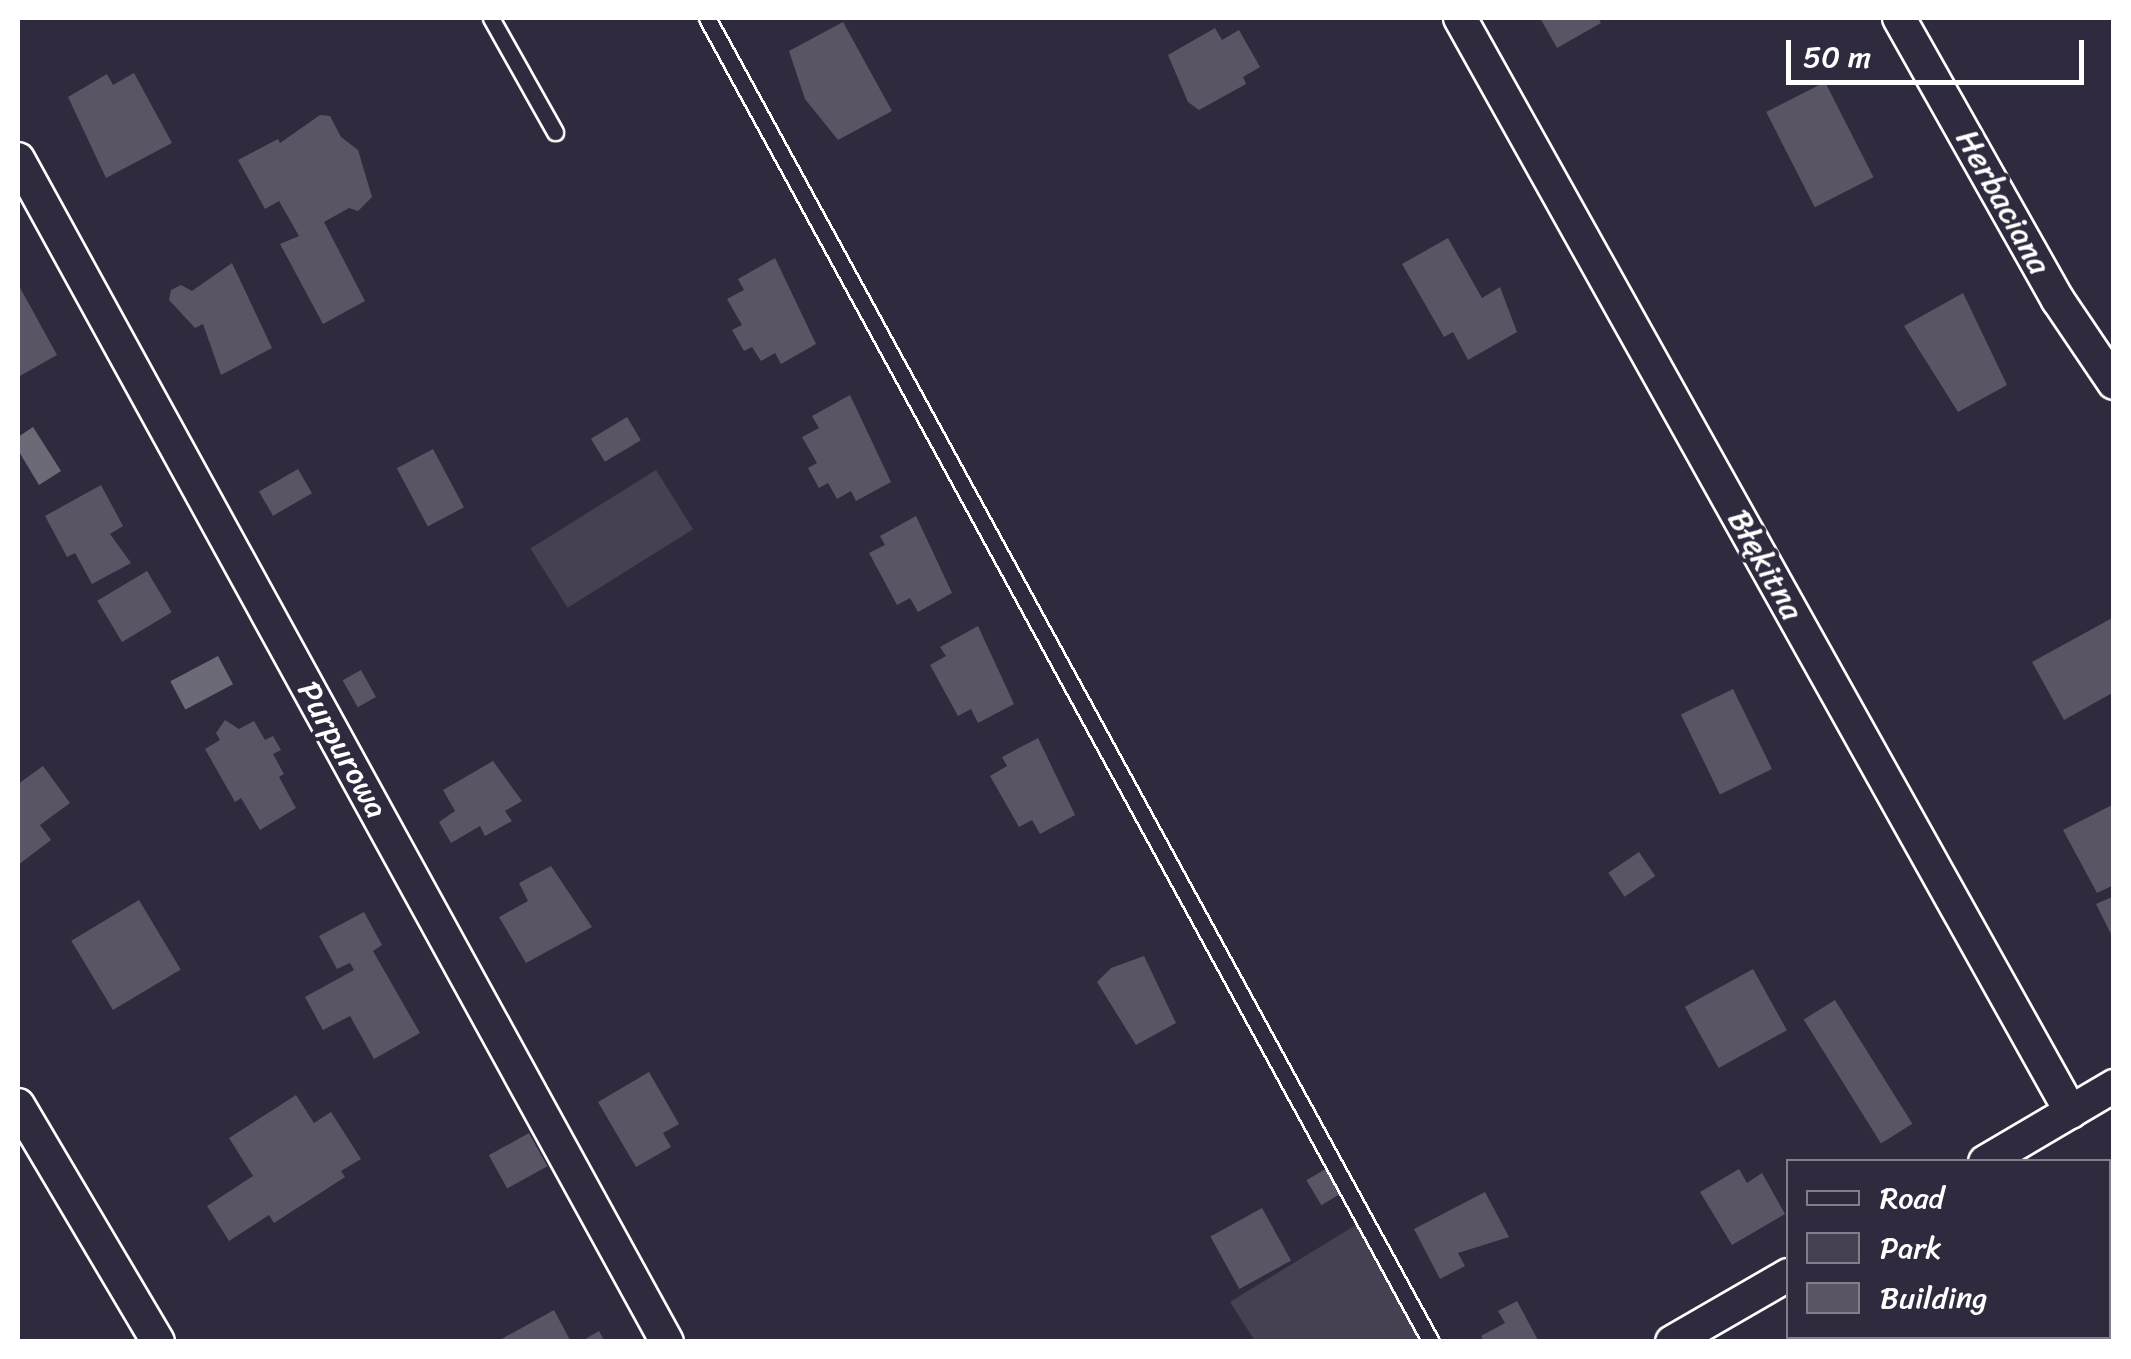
<!DOCTYPE html>
<meta charset="utf-8">
<style>
body{margin:0}
#map{position:relative;width:2131px;height:1359px;overflow:hidden;background:#2f2a3d;font-family:Sriracha,sans-serif}
div>[style]{position:absolute}
.green>*{inset:0;background:#464152;transform-origin:0 0}
.water>*{inset:0;background:#6d6a77;transform-origin:0 0}
.building>*{inset:0;background:#595564;transform-origin:0 0}
.roads{filter:drop-shadow(2px 0 #fff) drop-shadow(-2px 0 #fff) drop-shadow(0 2px #fff) drop-shadow(0 -2px #fff)}
.service>*{height:15px;margin:-7.5px;padding:0 7.5px;transform-origin:7.5px;border-radius:7.5px;background:#2f2a3d}
.minor>*{height:32px;margin:-16px;padding:0 16px;transform-origin:16px;border-radius:16px;background:#2f2a3d}
span{translate:-50% -50%;white-space:nowrap;text-align:center;line-height:1.15;-webkit-text-stroke:8px #2f2a3d;paint-order:stroke}
.street-label{font-size:32px;color:#fff}
.frame{position:absolute;inset:0;border:20px solid #fff;pointer-events:none}
.legend{position:absolute;left:1786px;top:1159px;width:325px;height:180px;box-sizing:border-box;background:#2f2a3d;border:2px solid #827f8b;margin:0;padding:12px 18px;list-style:none;font-size:30px;color:#fff}
.legend li{display:flex;align-items:center;gap:20px;height:50px}
.legend b{width:50px;border:2px solid #827f8b}
.scale{position:absolute;left:1786px;top:40px;width:298px;height:45px;box-sizing:border-box;border:5px solid #fff;border-top:0;padding-left:12px;font-size:30px;line-height:35px;white-space:nowrap;color:#fff;-webkit-text-stroke:8px #2f2a3d;paint-order:stroke}
</style>
<div id="map">
<div class="green">
<i style="left:656px;top:470px;width:70px;height:148px;rotate:58deg"></i>
<i style="clip-path:polygon(1359px 1223px,1424px 1341px,1255px 1341px,1230px 1302px)"></i>
</div>
<div class="water">
<i style="clip-path:polygon(33px 427px,61px 471px,39px 485px,18px 450px,18px 437px)"></i>
<i style="left:218px;top:656px;width:32px;height:54px;rotate:62deg"></i>
</div>
<div class="building">
<i style="clip-path:polygon(1540px 18px,1598px 18px,1601px 23px,1557px 48px)"></i>
<i style="clip-path:polygon(843px 22px,892px 111px,838px 140px,805px 99px,789px 51px)"></i>
<i style="clip-path:polygon(1215px 28px,1222px 40px,1239px 30px,1260px 67px,1243px 77px,1246px 84px,1199px 110px,1188px 102px,1168px 55px)"></i>
<i style="clip-path:polygon(134px 73px,172px 143px,106px 178px,68px 97px,107px 74px,113px 85px)"></i>
<i style="left:1825px;top:82px;width:107px;height:66px;rotate:63deg"></i>
<i style="clip-path:polygon(320px 115px,330px 116px,341px 137px,358px 150px,372px 197px,358px 211px,349px 208px,324px 222px,365px 301px,323px 324px,280px 244px,299px 236px,279px 201px,265px 209px,238px 160px,278px 139px,280px 143px)"></i>
<i style="clip-path:polygon(1448px 238px,1482px 298px,1500px 287px,1517px 332px,1468px 360px,1453px 332px,1444px 337px,1402px 264px)"></i>
<i style="clip-path:polygon(775px 258px,816px 344px,781px 364px,775px 353px,761px 361px,752px 347px,744px 351px,732px 330px,742px 325px,727px 299px,744px 290px,738px 279px)"></i>
<i style="clip-path:polygon(232px 263px,272px 348px,221px 375px,203px 324px,195px 328px,169px 300px,171px 290px,181px 285px,192px 291px)"></i>
<i style="clip-path:polygon(18px 284px,57px 355px,18px 377px)"></i>
<i style="clip-path:polygon(1963px 293px,2007px 385px,1958px 412px,1904px 326px)"></i>
<i style="clip-path:polygon(850px 395px,891px 482px,856px 501px,851px 491px,837px 499px,828px 483px,819px 488px,808px 468px,817px 463px,802px 437px,819px 428px,812px 416px)"></i>
<i style="left:627px;top:417px;width:27px;height:42px;rotate:59deg"></i>
<i style="left:433px;top:449px;width:66px;height:41px;rotate:62deg"></i>
<i style="left:298px;top:469px;width:28px;height:45px;rotate:60deg"></i>
<i style="clip-path:polygon(101px 485px,123px 526px,110px 534px,131px 563px,92px 584px,75px 553px,67px 557px,45px 516px)"></i>
<i style="clip-path:polygon(916px 516px,952px 593px,918px 612px,910px 598px,897px 605px,869px 553px,885px 545px,880px 536px)"></i>
<i style="left:147px;top:571px;width:48px;height:58px;rotate:59deg"></i>
<i style="clip-path:polygon(2114px 617px,2114px 692px,2064px 720px,2032px 662px)"></i>
<i style="clip-path:polygon(978px 626px,1014px 704px,978px 723px,971px 709px,958px 716px,930px 665px,946px 656px,940px 647px)"></i>
<i style="left:361px;top:670px;width:31px;height:21px;rotate:61deg"></i>
<i style="left:1733px;top:689px;width:89px;height:58px;rotate:64deg"></i>
<i style="clip-path:polygon(225px 720px,239px 729px,254px 721px,265px 740px,273px 736px,281px 750px,273px 754px,284px 774px,279px 777px,296px 808px,260px 830px,241px 798px,235px 802px,205px 749px,220px 740px,216px 733px)"></i>
<i style="clip-path:polygon(1038px 738px,1075px 815px,1040px 834px,1032px 820px,1019px 827px,990px 776px,1007px 766px,1002px 757px)"></i>
<i style="clip-path:polygon(493px 761px,522px 801px,505px 811px,512px 821px,485px 836px,480px 826px,451px 843px,439px 822px,455px 811px,443px 790px)"></i>
<i style="clip-path:polygon(43px 766px,70px 803px,40px 825px,51px 840px,18px 865px,18px 784px)"></i>
<i style="clip-path:polygon(2114px 804px,2114px 885px,2097px 893px,2063px 830px)"></i>
<i style="left:1639px;top:852px;width:29px;height:37px;rotate:56deg"></i>
<i style="clip-path:polygon(551px 866px,592px 927px,526px 963px,499px 917px,528px 901px,519px 883px)"></i>
<i style="clip-path:polygon(2114px 896px,2114px 940px,2096px 904px)"></i>
<i style="left:139px;top:900px;width:81px;height:79px;rotate:59deg"></i>
<i style="clip-path:polygon(364px 912px,382px 945px,373px 951px,420px 1033px,374px 1059px,350px 1016px,323px 1030px,305px 997px,354px 970px,350px 963px,337px 969px,319px 936px)"></i>
<i style="clip-path:polygon(1144px 956px,1176px 1023px,1136px 1045px,1097px 982px,1111px 968px)"></i>
<i style="left:1753px;top:969px;width:70px;height:78px;rotate:61deg"></i>
<i style="left:1835px;top:1000px;width:146px;height:37px;rotate:58deg"></i>
<i style="clip-path:polygon(649px 1072px,679px 1124px,663px 1133px,671px 1147px,636px 1167px,598px 1102px)"></i>
<i style="clip-path:polygon(296px 1095px,314px 1123px,331px 1112px,361px 1159px,341px 1171px,345px 1177px,274px 1223px,269px 1215px,229px 1241px,207px 1206px,253px 1176px,229px 1138px)"></i>
<i style="left:529px;top:1133px;width:38px;height:46px;rotate:61deg"></i>
<i style="left:1327px;top:1168px;width:29px;height:24px;rotate:59deg"></i>
<i style="clip-path:polygon(1739px 1169px,1747px 1183px,1762px 1173px,1785px 1214px,1732px 1245px,1700px 1192px)"></i>
<i style="clip-path:polygon(1485px 1192px,1509px 1237px,1458px 1253px,1465px 1266px,1440px 1279px,1414px 1229px)"></i>
<i style="left:1262px;top:1208px;width:60px;height:59px;rotate:61deg"></i>
<i style="left:2114px;top:1215px;width:81px;height:7px;rotate:90deg"></i>
<i style="clip-path:polygon(1517px 1301px,1539px 1342px,1484px 1342px,1481px 1336px,1505px 1323px,1498px 1311px)"></i>
<i style="clip-path:polygon(554px 1310px,571px 1342px,496px 1342px)"></i>
<i style="clip-path:polygon(599px 1331px,605px 1342px,580px 1342px)"></i>
</div>
<div class="roads">
<div class="service">
<i style="left:491px;top:18px;width:131px;rotate:60.7deg"></i>
<i style="left:707px;top:18px;width:1509px;rotate:61.33deg"></i>
</div>
<div class="minor">
<i style="left:1460px;top:18px;width:1253px;rotate:60.82deg"></i>
<i style="left:1899px;top:18px;width:324px;rotate:60.6deg"></i>
<i style="left:2058px;top:300px;width:100px;rotate:56deg"></i>
<i style="left:18px;top:159px;width:1349px;rotate:61.25deg"></i>
<i style="left:18px;top:1105px;width:275px;rotate:59.4deg"></i>
<i style="left:1985px;top:1162px;width:150px;rotate:-30.5deg"></i>
<i style="left:1672px;top:1342px;width:134px;rotate:-30deg"></i>
</div>
</div>
<div class="street-label">
<span style="left:2003px;top:202px;rotate:61deg">Herbaciana</span>
<span style="left:1765px;top:565px;rotate:61deg">Błękitna</span>
<span style="left:342px;top:750px;rotate:61deg">Purpurowa</span>
</div>
<div class="frame"></div>
<ul class="legend">
<li><b style="height:12px;background:#2f2a3d"></b>Road</li>
<li><b style="height:28px;background:#464152"></b>Park</li>
<li><b style="height:28px;background:#595564"></b>Building</li>
</ul>
<div class="scale">50 m</div>
</div>
